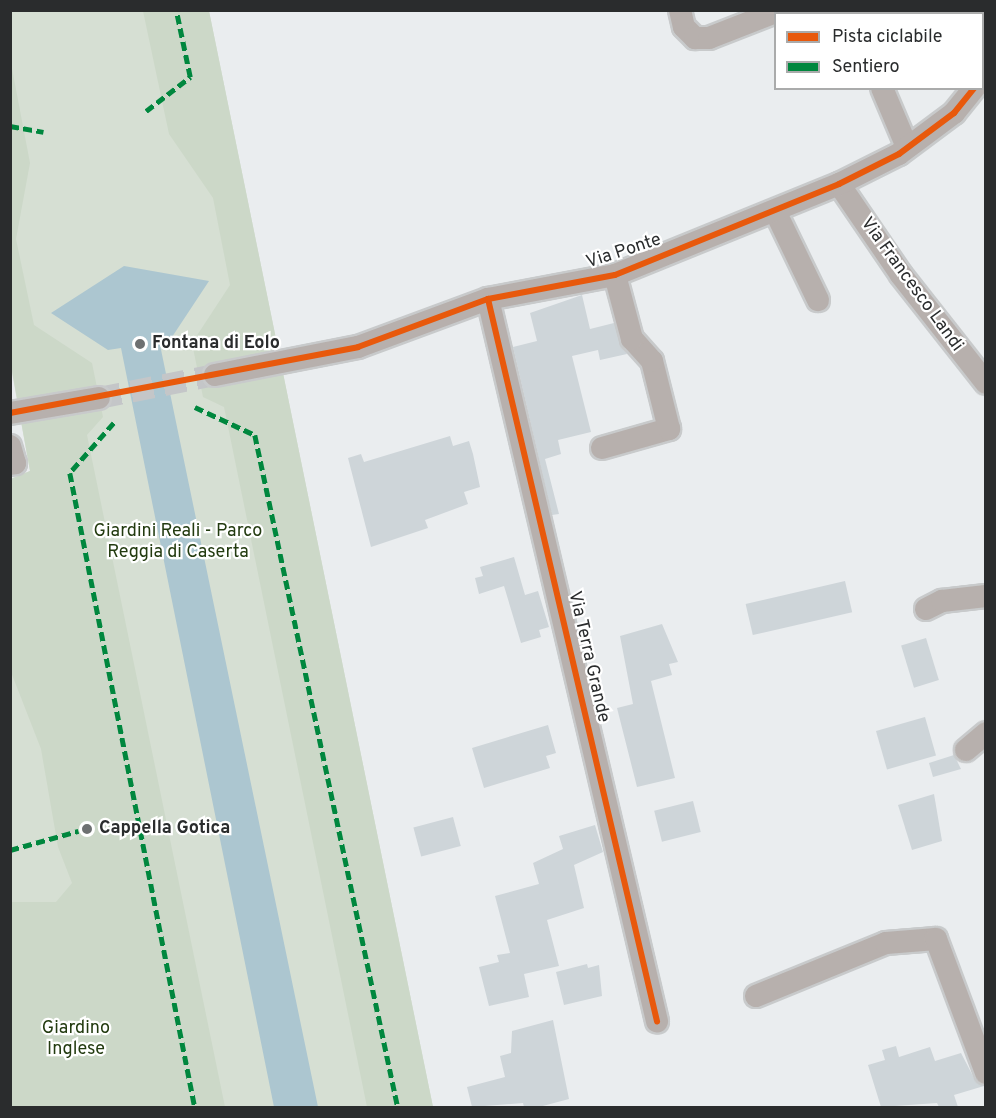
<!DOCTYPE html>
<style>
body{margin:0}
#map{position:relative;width:996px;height:1118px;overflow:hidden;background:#eaedef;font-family:Overpass,sans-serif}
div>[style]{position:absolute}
.green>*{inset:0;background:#d6dfd3}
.forest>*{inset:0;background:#ccd8c8}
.water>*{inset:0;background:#acc6d0}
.building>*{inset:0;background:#ced5d9;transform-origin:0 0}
.minor-tunnel>*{height:22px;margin-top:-11px;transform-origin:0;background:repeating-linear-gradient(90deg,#c4c6c8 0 22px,transparent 0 33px)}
.roads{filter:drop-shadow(2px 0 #c8cacb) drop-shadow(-2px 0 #c8cacb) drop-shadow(0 2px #c8cacb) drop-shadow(0 -2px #c8cacb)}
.minor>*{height:22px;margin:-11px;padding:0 11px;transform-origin:11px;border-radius:11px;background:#b7b0ad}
.quiet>*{height:4.5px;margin-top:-2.25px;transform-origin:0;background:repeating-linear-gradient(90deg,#00873e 0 9px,transparent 0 13.5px)}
.cycleway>*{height:6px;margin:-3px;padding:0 3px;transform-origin:3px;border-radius:3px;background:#e8590c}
.dots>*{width:16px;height:16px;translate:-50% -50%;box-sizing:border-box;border:3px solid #fff;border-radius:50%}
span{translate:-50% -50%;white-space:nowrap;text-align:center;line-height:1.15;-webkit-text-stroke:4.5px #fff;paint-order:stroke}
.street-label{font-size:18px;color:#2a2c2d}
.poi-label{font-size:18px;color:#2a2c2d;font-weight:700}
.left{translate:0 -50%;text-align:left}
.park-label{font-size:18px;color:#233b10}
.frame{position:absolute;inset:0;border:12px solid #2a2c2d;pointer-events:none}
.legend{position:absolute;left:774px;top:12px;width:210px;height:78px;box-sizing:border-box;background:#fff;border:2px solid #aaabab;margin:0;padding:8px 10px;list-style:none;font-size:18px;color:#2a2c2d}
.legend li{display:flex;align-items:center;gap:12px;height:30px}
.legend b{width:30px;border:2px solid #aaabab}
</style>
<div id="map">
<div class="green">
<i style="clip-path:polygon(10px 11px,209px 11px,433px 1107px,11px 1107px,10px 479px,30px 471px,10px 362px)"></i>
</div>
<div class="forest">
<i style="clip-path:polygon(143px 11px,209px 11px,433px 1107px,367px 1107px,224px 407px,203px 397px,192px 343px,230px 285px,213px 198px,169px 134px)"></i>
<i style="clip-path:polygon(10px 58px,30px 163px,16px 239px,34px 325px,92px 363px,103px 417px,87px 435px,225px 1107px,11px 1107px,11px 902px,56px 902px,72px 883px,58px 847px,41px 749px,11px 672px,11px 479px,30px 471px,11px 365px)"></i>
</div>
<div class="water">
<i style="clip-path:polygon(124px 266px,209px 281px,172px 337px,159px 340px,318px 1107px,274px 1107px,121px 348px,108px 350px,51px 313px)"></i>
</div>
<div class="building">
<i style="clip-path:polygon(582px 295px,590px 329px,614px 323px,627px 354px,600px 360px,598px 350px,572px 356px,591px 432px,558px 440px,561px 454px,545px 459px,559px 514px,552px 515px,513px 347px,537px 341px,530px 313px)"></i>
<i style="clip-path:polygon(450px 436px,453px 446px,469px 441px,473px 454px,480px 487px,464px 492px,468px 504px,425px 520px,428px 528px,371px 547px,348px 458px,361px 454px,364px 462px)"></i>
<i style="clip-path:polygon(514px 557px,525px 595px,538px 591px,549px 627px,539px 630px,541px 637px,521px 643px,504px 586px,479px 594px,475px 578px,483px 576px,480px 567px)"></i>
<i style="left:845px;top:581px;width:32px;height:102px;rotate:77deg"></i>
<i style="clip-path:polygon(662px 624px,678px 662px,669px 664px,672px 675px,651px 681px,675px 778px,637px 787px,617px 708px,633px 704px,620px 636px)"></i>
<i style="left:926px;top:638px;width:44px;height:26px;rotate:73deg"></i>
<i style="left:925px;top:717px;width:40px;height:51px;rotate:74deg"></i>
<i style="clip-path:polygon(548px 725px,556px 753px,546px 756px,550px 768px,484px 788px,472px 748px)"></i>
<i style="clip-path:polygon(954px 755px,961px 769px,933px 777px,929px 763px)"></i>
<i style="clip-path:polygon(934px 794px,942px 841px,912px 850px,898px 805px)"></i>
<i style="left:693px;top:801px;width:32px;height:40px;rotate:76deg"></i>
<i style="left:453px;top:817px;width:30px;height:41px;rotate:75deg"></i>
<i style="clip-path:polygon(595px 825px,603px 852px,574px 865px,584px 908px,547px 920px,559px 966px,524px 974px,529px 997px,489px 1006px,479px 967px,499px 962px,497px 955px,510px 953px,495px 896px,539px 884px,533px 863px,563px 849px,559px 836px)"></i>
<i style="clip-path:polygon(587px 964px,588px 968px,599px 965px,602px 996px,564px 1005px,556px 972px)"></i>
<i style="clip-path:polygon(553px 1020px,569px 1099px,539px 1107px,524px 1107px,523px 1103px,472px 1107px,467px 1087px,505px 1077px,500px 1056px,511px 1053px,512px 1031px)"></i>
<i style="clip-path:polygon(896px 1046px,899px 1057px,930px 1047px,935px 1061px,961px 1053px,974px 1078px,984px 1086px,954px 1095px,958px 1107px,939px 1107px,937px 1103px,881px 1107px,868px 1065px,885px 1060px,882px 1050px)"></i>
</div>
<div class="minor-tunnel">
<i style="left:99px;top:398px;width:118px;rotate:-11.2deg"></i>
</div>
<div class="roads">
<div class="minor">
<i style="left:680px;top:10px;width:17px;rotate:77deg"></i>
<i style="left:684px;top:27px;width:16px;rotate:45deg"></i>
<i style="left:695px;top:38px;width:14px"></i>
<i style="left:709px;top:38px;width:77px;rotate:-21.3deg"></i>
<i style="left:855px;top:10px;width:4px;rotate:76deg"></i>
<i style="left:941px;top:10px;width:4px;rotate:90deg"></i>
<i style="left:982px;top:51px;width:4px;rotate:14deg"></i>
<i style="left:882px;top:88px;width:64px;rotate:67deg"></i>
<i style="left:839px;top:184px;width:110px;rotate:55.7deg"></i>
<i style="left:901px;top:275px;width:137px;rotate:51.8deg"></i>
<i style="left:775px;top:211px;width:99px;rotate:64.2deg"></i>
<i style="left:488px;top:299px;width:742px;rotate:76.83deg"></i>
<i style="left:215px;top:375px;width:146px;rotate:-11.1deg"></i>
<i style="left:358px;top:347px;width:139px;rotate:-20.3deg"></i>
<i style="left:488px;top:299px;width:129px;rotate:-10.7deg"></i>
<i style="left:615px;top:275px;width:242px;rotate:-22.1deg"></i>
<i style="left:839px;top:184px;width:67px;rotate:-26.6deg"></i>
<i style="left:899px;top:154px;width:69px;rotate:-36.7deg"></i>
<i style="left:954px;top:113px;width:32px;rotate:-51deg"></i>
<i style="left:10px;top:413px;width:90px;rotate:-9.6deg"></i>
<i style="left:10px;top:446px;width:18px;rotate:74deg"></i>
<i style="left:15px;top:463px;width:5px;rotate:169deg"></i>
<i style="left:602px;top:448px;width:70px;rotate:-15.8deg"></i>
<i style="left:669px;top:429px;width:70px;rotate:-104deg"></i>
<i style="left:652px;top:361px;width:30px;rotate:-132deg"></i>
<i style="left:632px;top:339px;width:66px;rotate:-104.9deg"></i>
<i style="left:926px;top:609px;width:18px;rotate:-27deg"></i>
<i style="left:942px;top:601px;width:44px;rotate:-6.5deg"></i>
<i style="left:966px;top:750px;width:26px;rotate:-40deg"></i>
<i style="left:756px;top:996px;width:140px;rotate:-22.2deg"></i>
<i style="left:886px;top:943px;width:50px;rotate:-4.6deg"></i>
<i style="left:936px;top:939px;width:143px;rotate:69.5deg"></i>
</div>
</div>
<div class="quiet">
<i style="left:146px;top:111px;width:56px;rotate:-37.7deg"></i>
<i style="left:190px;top:77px;width:68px;rotate:-101.8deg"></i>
<i style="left:10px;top:126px;width:34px;rotate:10deg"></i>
<i style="left:195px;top:407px;width:66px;rotate:25deg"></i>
<i style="left:255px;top:435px;width:688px;rotate:78deg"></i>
<i style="left:114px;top:423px;width:67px;rotate:131.3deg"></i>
<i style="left:70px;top:473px;width:647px;rotate:78.86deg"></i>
<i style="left:10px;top:850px;width:71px;rotate:-15.6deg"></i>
</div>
<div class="cycleway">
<i style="left:488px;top:299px;width:742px;rotate:76.83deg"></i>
<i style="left:10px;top:413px;width:354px;rotate:-10.7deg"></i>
<i style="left:358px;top:347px;width:139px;rotate:-20.3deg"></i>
<i style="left:488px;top:299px;width:129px;rotate:-10.7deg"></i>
<i style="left:615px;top:275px;width:242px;rotate:-22.1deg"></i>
<i style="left:839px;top:184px;width:67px;rotate:-26.6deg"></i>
<i style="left:899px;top:154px;width:69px;rotate:-36.7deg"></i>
<i style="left:954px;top:113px;width:32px;rotate:-51deg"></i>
</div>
<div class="dots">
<i style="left:140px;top:344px;background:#6d7071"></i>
<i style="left:87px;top:829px;background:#6d7071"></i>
</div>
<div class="street-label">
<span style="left:624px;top:252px;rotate:-18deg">Via Ponte</span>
<span style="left:911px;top:285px;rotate:54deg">Via Francesco Landi</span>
<span style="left:588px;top:657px;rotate:77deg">Via Terra Grande</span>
</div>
<div class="poi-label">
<span class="left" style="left:152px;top:344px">Fontana di Eolo</span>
<span class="left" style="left:99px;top:829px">Cappella Gotica</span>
</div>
<div class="park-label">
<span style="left:178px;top:543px">Giardini Reali - Parco<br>Reggia di Caserta</span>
<span style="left:76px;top:1040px">Giardino<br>Inglese</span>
</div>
<div class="frame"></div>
<ul class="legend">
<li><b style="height:8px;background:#e8590c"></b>Pista ciclabile</li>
<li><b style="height:8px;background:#00873e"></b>Sentiero</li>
</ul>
</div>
